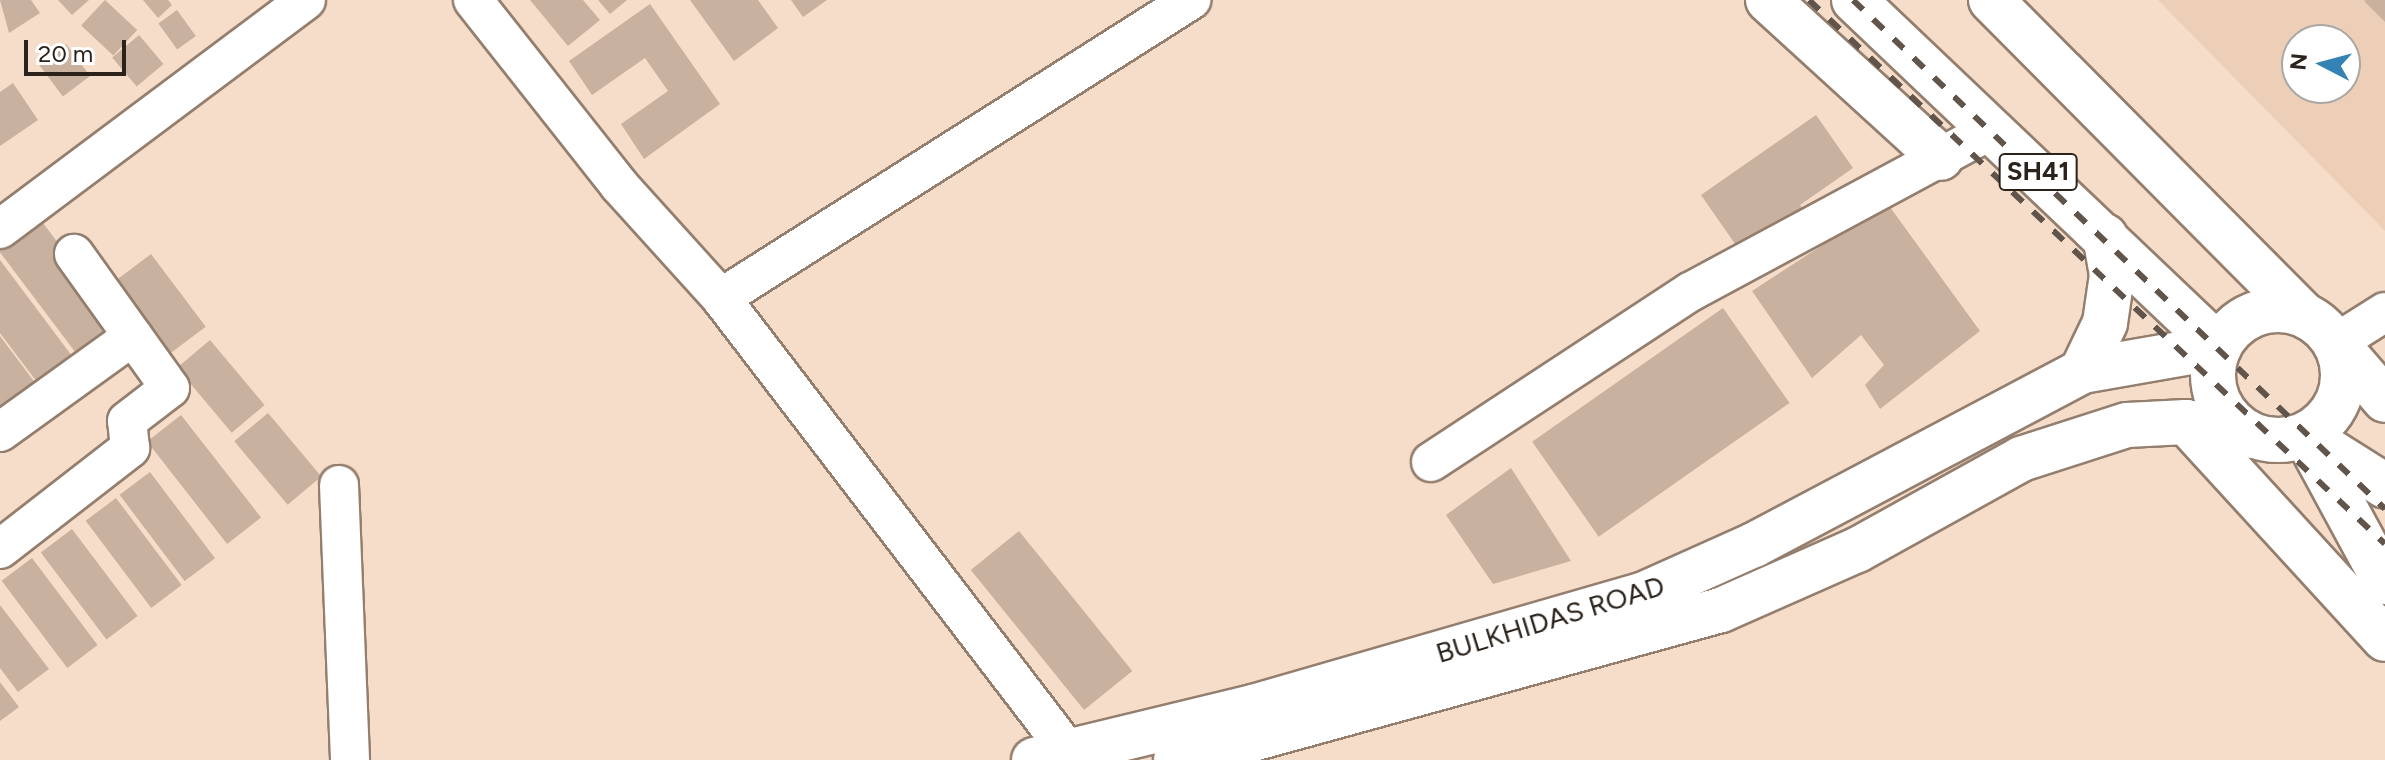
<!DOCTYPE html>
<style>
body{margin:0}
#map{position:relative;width:2385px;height:760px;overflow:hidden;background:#f5ddca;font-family:Figtree,sans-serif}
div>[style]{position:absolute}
.built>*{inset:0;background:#edcfb8}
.building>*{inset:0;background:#c8b19f;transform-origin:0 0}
.roads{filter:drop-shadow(2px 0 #947e6d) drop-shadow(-2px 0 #947e6d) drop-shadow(0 2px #947e6d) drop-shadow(0 -2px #947e6d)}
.street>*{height:38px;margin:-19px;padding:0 19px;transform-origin:19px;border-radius:19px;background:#fff}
.secondary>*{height:44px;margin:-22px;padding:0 22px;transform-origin:22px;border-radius:22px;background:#fff}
.primary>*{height:44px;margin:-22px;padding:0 22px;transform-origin:22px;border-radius:22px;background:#fff}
.primary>.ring{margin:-22px;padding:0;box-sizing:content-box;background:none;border:44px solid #fff;border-radius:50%}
.rail>*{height:6px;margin-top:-3px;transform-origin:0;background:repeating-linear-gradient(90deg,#61544a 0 14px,transparent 0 28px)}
span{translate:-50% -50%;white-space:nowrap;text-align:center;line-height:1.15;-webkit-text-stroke:6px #fff;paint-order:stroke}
.shield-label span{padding:2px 6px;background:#fff;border:2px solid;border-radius:6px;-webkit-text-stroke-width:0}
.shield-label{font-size:26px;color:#2b221b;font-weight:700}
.street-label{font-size:28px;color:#2b221b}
.north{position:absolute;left:2281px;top:24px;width:80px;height:80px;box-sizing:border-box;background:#fff;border:2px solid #aaa7a4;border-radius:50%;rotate:276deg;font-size:22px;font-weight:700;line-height:32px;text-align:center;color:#2b221b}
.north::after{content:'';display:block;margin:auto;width:28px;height:36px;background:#3582b5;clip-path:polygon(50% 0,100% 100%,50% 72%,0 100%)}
.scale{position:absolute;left:24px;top:40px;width:102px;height:36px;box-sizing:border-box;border:4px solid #2b221b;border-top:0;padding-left:10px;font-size:24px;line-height:28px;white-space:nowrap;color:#2b221b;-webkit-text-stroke:6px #fff;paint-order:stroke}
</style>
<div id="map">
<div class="built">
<i style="clip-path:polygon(evenodd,2158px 0,2385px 0,2385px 231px,2158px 0,2297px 40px,2345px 40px,2345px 88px,2297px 88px,2297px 40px)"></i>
</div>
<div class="building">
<i style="clip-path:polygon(0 0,31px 0,40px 13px,9px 33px)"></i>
<i style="clip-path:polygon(58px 0,89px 0,72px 15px)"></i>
<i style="left:105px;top:0;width:44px;height:35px;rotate:43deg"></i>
<i style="clip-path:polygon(143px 0,168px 0,172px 5px,158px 18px)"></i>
<i style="clip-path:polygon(530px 0,583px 0,600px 20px,568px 46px)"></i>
<i style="clip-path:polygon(598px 0,627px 0,610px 14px)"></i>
<i style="clip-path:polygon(690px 0,758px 0,778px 28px,734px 61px)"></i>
<i style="clip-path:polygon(791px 0,827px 0,803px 17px)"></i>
<i style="clip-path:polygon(2366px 0,2385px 0,2385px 22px,2364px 1px)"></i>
<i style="clip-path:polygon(650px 4px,720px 104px,644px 159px,621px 124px,668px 91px,645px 58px,592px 95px,569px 61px)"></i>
<i style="left:177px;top:10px;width:32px;height:23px;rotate:54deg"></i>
<i style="left:139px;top:35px;width:38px;height:35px;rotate:50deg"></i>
<i style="left:66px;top:44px;width:40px;height:34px;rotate:53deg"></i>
<i style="clip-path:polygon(13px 83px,38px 120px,0 146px,0 92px)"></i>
<i style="clip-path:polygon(1816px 115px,1853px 168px,1800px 205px,1807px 215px,1740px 251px,1701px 195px)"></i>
<i style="clip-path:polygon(1887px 203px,1980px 331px,1880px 409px,1865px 385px,1884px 365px,1861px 335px,1812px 378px,1752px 291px)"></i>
<i style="left:40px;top:219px;width:140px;height:52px;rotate:53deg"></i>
<i style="left:151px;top:254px;width:91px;height:46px;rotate:53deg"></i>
<i style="clip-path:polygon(0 260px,78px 364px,43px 390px,0 333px)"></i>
<i style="left:1723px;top:308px;width:116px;height:233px;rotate:55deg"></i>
<i style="clip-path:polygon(0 336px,42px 392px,0 424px)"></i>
<i style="left:210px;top:340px;width:85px;height:43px;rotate:50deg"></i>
<i style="left:268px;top:413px;width:83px;height:44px;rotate:50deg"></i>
<i style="left:181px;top:415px;width:130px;height:43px;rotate:52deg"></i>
<i style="clip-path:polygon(1511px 468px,1571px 561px,1493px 584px,1446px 515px)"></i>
<i style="left:150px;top:472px;width:108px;height:38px;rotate:53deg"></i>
<i style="left:116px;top:498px;width:109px;height:38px;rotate:53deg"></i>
<i style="left:72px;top:529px;width:109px;height:39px;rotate:53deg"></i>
<i style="left:1019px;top:531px;width:180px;height:62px;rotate:51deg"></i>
<i style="left:32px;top:558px;width:109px;height:38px;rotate:53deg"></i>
<i style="clip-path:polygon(0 605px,49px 669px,18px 692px,0 668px)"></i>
<i style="clip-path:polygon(0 682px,19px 707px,0 721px)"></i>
</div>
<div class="roads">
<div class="street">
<i style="left:473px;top:0;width:236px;rotate:51.7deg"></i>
<i style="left:619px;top:185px;width:152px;rotate:47.9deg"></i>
<i style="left:721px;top:298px;width:582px;rotate:52.54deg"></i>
<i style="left:0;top:229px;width:382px;rotate:-36.8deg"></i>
<i style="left:721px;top:298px;width:557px;rotate:-32.38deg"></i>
<i style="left:2336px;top:343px;width:58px;rotate:-32.3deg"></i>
<i style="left:0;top:432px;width:164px;rotate:-35.8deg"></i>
<i style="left:1431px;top:462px;width:310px;rotate:-33.3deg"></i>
<i style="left:1690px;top:292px;width:344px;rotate:-28.3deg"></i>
<i style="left:339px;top:485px;width:275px;rotate:87.7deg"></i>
<i style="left:0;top:549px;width:165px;rotate:-37.8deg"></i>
<i style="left:130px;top:448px;width:27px;rotate:-96deg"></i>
<i style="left:127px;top:421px;width:54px;rotate:-37.5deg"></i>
<i style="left:170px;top:388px;width:165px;rotate:-125.6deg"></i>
</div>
<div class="secondary">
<i style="left:1768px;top:0;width:234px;rotate:42.4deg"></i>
<i style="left:2082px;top:371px;width:53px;rotate:-64.4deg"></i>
<i style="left:2105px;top:323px;width:49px;rotate:-81.7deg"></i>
<i style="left:2112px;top:275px;width:39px;rotate:-100deg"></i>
<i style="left:2186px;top:422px;width:294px;rotate:47.5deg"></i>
<i style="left:2306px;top:436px;width:166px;rotate:61.6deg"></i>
<i style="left:1034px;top:760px;width:225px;rotate:-13.6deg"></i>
<i style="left:1253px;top:707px;width:405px;rotate:-16.1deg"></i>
<i style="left:1642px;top:595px;width:123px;rotate:-24.1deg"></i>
<i style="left:1754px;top:545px;width:371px;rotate:-27.9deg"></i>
<i style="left:2082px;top:371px;width:139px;rotate:-9.9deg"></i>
<i style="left:1176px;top:760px;width:565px;rotate:-15.39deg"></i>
<i style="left:1721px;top:610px;width:149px;rotate:-23.8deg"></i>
<i style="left:1857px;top:550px;width:188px;rotate:-29deg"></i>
<i style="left:2021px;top:459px;width:111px;rotate:-17.8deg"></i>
<i style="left:2127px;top:425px;width:59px;rotate:-2.9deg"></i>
<i style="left:2186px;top:422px;width:67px;rotate:12deg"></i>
</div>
<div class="primary">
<i style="left:1854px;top:0;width:504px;rotate:43.55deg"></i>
<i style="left:1991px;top:0;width:443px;rotate:45.2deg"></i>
<i class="ring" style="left:2213px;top:310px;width:86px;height:86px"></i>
<i style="left:2336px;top:343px;width:75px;rotate:49.3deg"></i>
<i style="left:2306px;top:436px;width:93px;rotate:32.3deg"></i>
</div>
</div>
<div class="rail">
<i style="left:1809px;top:0;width:792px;rotate:43.36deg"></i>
<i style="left:1853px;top:0;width:736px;rotate:43.73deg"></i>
</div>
<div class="shield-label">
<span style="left:2038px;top:172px">SH41</span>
</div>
<div class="street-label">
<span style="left:1550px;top:619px;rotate:-17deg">BULKHIDAS ROAD</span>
</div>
<div class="north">N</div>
<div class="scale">20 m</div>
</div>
